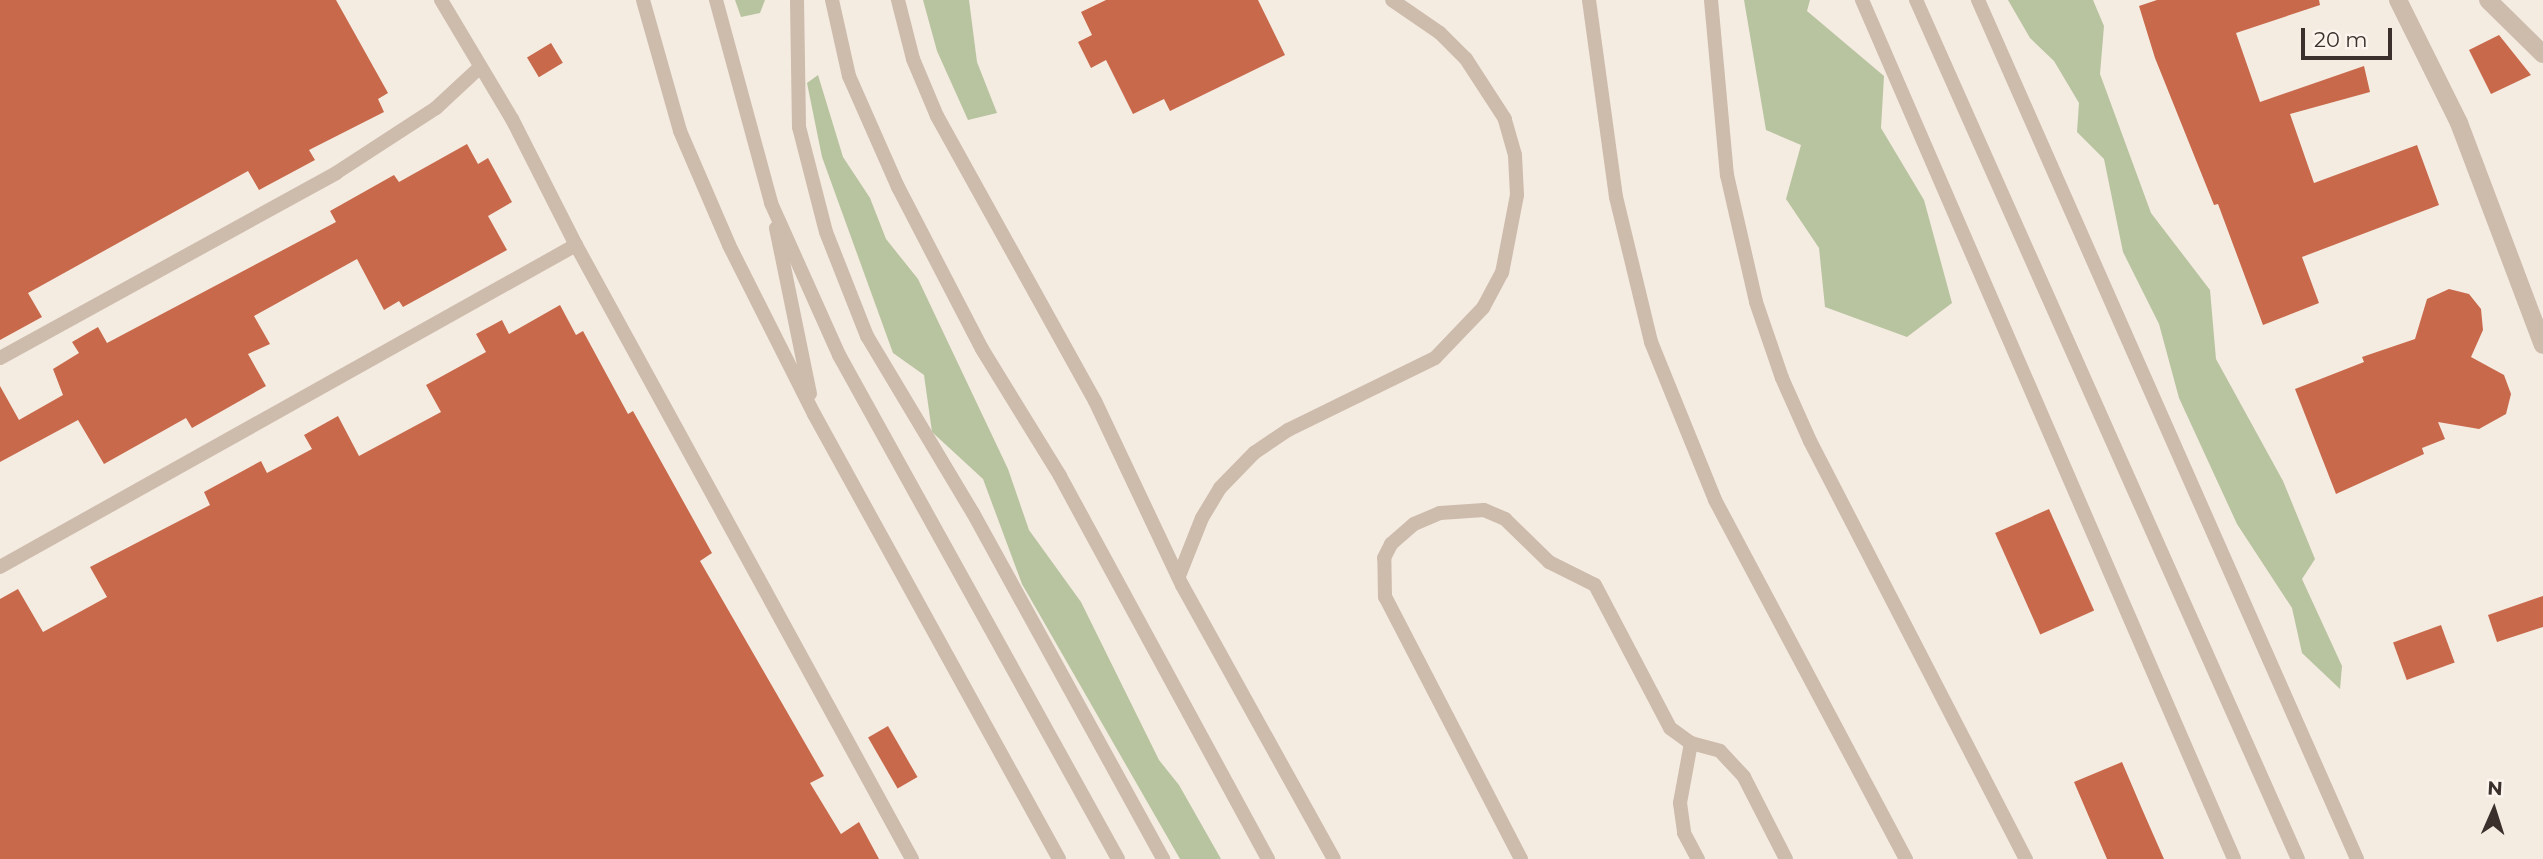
<!DOCTYPE html>
<style>
body{margin:0}
#map{position:relative;width:2543px;height:859px;overflow:hidden;background:#f4ebe1;font-family:Montserrat,sans-serif}
div>[style]{position:absolute}
.green>*{inset:0;background:#b8c4a0}
.building>*{inset:0;background:#c8694b;transform-origin:0 0}
.service>*{height:14px;margin:-7px;padding:0 7px;transform-origin:7px;border-radius:7px;background:#cdbbac}
.minor>*{height:18px;margin:-9px;padding:0 9px;transform-origin:9px;border-radius:9px;background:#cdbbac}
.tertiary>*{height:18px;margin:-9px;padding:0 9px;transform-origin:9px;border-radius:9px;background:#cdbbac}
span{translate:-50% -50%;white-space:nowrap;text-align:center;line-height:1.15;-webkit-text-stroke:7px #fbf5ee;paint-order:stroke}
.north{position:absolute;left:2459px;top:775px;width:70px;height:70px;-webkit-text-stroke:5px #fbf5ee;paint-order:stroke;rotate:3deg;font-size:19px;font-weight:700;line-height:28px;text-align:center;color:#3b302b}
.north::after{content:'';display:block;margin:auto;width:24px;height:32px;background:#3b302b;clip-path:polygon(50% 0,100% 100%,50% 72%,0 100%)}
.scale{position:absolute;left:2301px;top:28px;width:91px;height:32px;box-sizing:border-box;border:4px solid #3b302b;border-top:0;padding-left:9px;font-size:21px;line-height:24px;white-space:nowrap;color:#3b302b;-webkit-text-stroke:5px #fbf5ee;paint-order:stroke}
</style>
<div id="map">
<div class="green">
<i style="clip-path:polygon(735px 0,765px 0,760px 13px,741px 17px)"></i>
<i style="clip-path:polygon(923px 0,969px 0,977px 62px,997px 113px,968px 120px,937px 51px)"></i>
<i style="clip-path:polygon(1744px 0,1810px 0,1807px 11px,1884px 76px,1881px 128px,1924px 200px,1952px 303px,1907px 337px,1825px 307px,1819px 248px,1786px 199px,1801px 145px,1766px 130px)"></i>
<i style="clip-path:polygon(2008px 0,2093px 0,2104px 26px,2100px 74px,2151px 213px,2210px 290px,2216px 359px,2283px 481px,2315px 559px,2302px 579px,2342px 666px,2340px 689px,2302px 653px,2292px 608px,2237px 524px,2179px 398px,2159px 324px,2123px 252px,2104px 159px,2077px 132px,2079px 103px,2054px 61px,2030px 38px)"></i>
<i style="clip-path:polygon(818px 75px,843px 157px,870px 198px,886px 239px,918px 279px,1008px 469px,1029px 530px,1081px 602px,1159px 760px,1179px 785px,1221px 859px,1180px 859px,1022px 584px,983px 479px,932px 432px,924px 375px,893px 353px,822px 157px,807px 83px)"></i>
</div>
<div class="building">
<i style="clip-path:polygon(0 0,336px 0,388px 93px,378px 99px,384px 112px,309px 150px,315px 160px,259px 190px,248px 171px,28px 293px,42px 317px,0 340px)"></i>
<i style="clip-path:polygon(1106px 0,1258px 0,1285px 55px,1170px 111px,1164px 99px,1133px 114px,1106px 60px,1091px 68px,1078px 42px,1092px 35px,1081px 12px)"></i>
<i style="clip-path:polygon(2157px 0,2319px 0,2320px 5px,2236px 33px,2260px 102px,2364px 66px,2370px 92px,2290px 114px,2314px 183px,2417px 145px,2439px 205px,2302px 257px,2319px 303px,2263px 325px,2218px 204px,2214px 205px,2155px 58px,2139px 6px)"></i>
<i style="clip-path:polygon(2499px 35px,2531px 75px,2491px 94px,2469px 50px)"></i>
<i style="left:551px;top:43px;width:23px;height:28px;rotate:59deg"></i>
<i style="clip-path:polygon(467px 144px,478px 164px,488px 158px,512px 202px,488px 216px,507px 250px,403px 307px,399px 301px,384px 310px,357px 259px,254px 316px,270px 344px,248px 354px,266px 386px,192px 428px,186px 418px,104px 464px,78px 420px,0 462px,0 386px,19px 420px,63px 395px,53px 369px,79px 353px,72px 342px,98px 327px,107px 343px,336px 222px,330px 211px,394px 175px,399px 182px)"></i>
<i style="clip-path:polygon(2449px 289px,2469px 294px,2481px 309px,2483px 330px,2471px 357px,2504px 375px,2511px 394px,2506px 414px,2479px 429px,2438px 422px,2445px 439px,2422px 448px,2424px 454px,2336px 494px,2295px 389px,2364px 362px,2362px 357px,2415px 339px,2427px 299px)"></i>
<i style="clip-path:polygon(560px 305px,576px 335px,583px 331px,628px 414px,633px 411px,712px 553px,700px 561px,824px 776px,810px 783px,841px 834px,859px 822px,879px 859px,0 859px,0 599px,18px 589px,43px 632px,107px 597px,90px 567px,210px 505px,204px 492px,261px 461px,267px 473px,312px 449px,304px 435px,338px 416px,359px 456px,441px 412px,426px 385px,486px 352px,476px 334px,502px 320px,509px 334px)"></i>
<i style="left:2049px;top:509px;width:111px;height:59px;rotate:66deg"></i>
<i style="clip-path:polygon(2543px 596px,2543px 627px,2497px 642px,2488px 615px)"></i>
<i style="left:2441px;top:625px;width:40px;height:51px;rotate:70deg"></i>
<i style="left:888px;top:726px;width:59px;height:23px;rotate:60deg"></i>
<i style="clip-path:polygon(2122px 762px,2142px 809px,2164px 859px,2107px 859px,2074px 782px)"></i>
</div>
<div class="service">
<i style="left:441px;top:0;width:139px;rotate:59.2deg"></i>
<i style="left:512px;top:119px;width:141px;rotate:63.1deg"></i>
<i style="left:576px;top:245px;width:700px;rotate:61.31deg"></i>
<i style="left:643px;top:0;width:136px;rotate:74.2deg"></i>
<i style="left:680px;top:131px;width:124px;rotate:66.7deg"></i>
<i style="left:729px;top:245px;width:189px;rotate:63.3deg"></i>
<i style="left:814px;top:414px;width:508px;rotate:61.16deg"></i>
<i style="left:716px;top:0;width:210px;rotate:74.8deg"></i>
<i style="left:771px;top:203px;width:167px;rotate:65.9deg"></i>
<i style="left:839px;top:355px;width:576px;rotate:61.03deg"></i>
<i style="left:797px;top:0;width:127px;rotate:89.1deg"></i>
<i style="left:799px;top:127px;width:108px;rotate:75.6deg"></i>
<i style="left:826px;top:232px;width:112px;rotate:68.5deg"></i>
<i style="left:867px;top:336px;width:206px;rotate:59.1deg"></i>
<i style="left:973px;top:513px;width:395px;rotate:61.2deg"></i>
<i style="left:832px;top:0;width:78px;rotate:77.4deg"></i>
<i style="left:849px;top:76px;width:121px;rotate:66.2deg"></i>
<i style="left:898px;top:187px;width:182px;rotate:62.6deg"></i>
<i style="left:982px;top:349px;width:149px;rotate:58.4deg"></i>
<i style="left:1060px;top:476px;width:436px;rotate:61.5deg"></i>
<i style="left:898px;top:0;width:61px;rotate:75.7deg"></i>
<i style="left:913px;top:59px;width:62px;rotate:67.2deg"></i>
<i style="left:937px;top:116px;width:326px;rotate:61deg"></i>
<i style="left:1095px;top:401px;width:204px;rotate:64.7deg"></i>
<i style="left:1182px;top:585px;width:313px;rotate:61deg"></i>
<i style="left:1589px;top:0;width:199px;rotate:82.2deg"></i>
<i style="left:1616px;top:197px;width:149px;rotate:76.4deg"></i>
<i style="left:1651px;top:342px;width:170px;rotate:67.9deg"></i>
<i style="left:1715px;top:500px;width:407px;rotate:62deg"></i>
<i style="left:1711px;top:0;width:176px;rotate:84.8deg"></i>
<i style="left:1727px;top:175px;width:130px;rotate:77.1deg"></i>
<i style="left:1756px;top:302px;width:80px;rotate:71.1deg"></i>
<i style="left:1782px;top:378px;width:69px;rotate:66deg"></i>
<i style="left:1810px;top:441px;width:471px;rotate:62.7deg"></i>
<i style="left:1862px;top:0;width:936px;rotate:66.58deg"></i>
<i style="left:1916px;top:0;width:940px;rotate:66.03deg"></i>
<i style="left:1978px;top:0;width:939px;rotate:66.19deg"></i>
<i style="left:776px;top:228px;width:169px;rotate:78.4deg"></i>
<i style="left:0;top:358px;width:384px;rotate:-28.8deg"></i>
<i style="left:336px;top:173px;width:119px;rotate:-33deg"></i>
<i style="left:436px;top:108px;width:59px;rotate:-42.9deg"></i>
<i style="left:0;top:567px;width:660px;rotate:-29.21deg"></i>
<i style="left:1179px;top:576px;width:62px;rotate:-68.4deg"></i>
<i style="left:1202px;top:518px;width:35px;rotate:-59deg"></i>
<i style="left:1220px;top:488px;width:49px;rotate:-45.8deg"></i>
<i style="left:1254px;top:453px;width:41px;rotate:-34.1deg"></i>
<i style="left:1288px;top:430px;width:164px;rotate:-26.1deg"></i>
<i style="left:1435px;top:358px;width:69px;rotate:-46.2deg"></i>
<i style="left:1483px;top:308px;width:40px;rotate:-62deg"></i>
<i style="left:1502px;top:273px;width:79px;rotate:-79.1deg"></i>
<i style="left:1517px;top:195px;width:40px;rotate:-92.9deg"></i>
<i style="left:1515px;top:155px;width:37px;rotate:-106deg"></i>
<i style="left:1505px;top:119px;width:72px;rotate:-123deg"></i>
<i style="left:1466px;top:59px;width:37px;rotate:-135deg"></i>
<i style="left:1440px;top:33px;width:58px;rotate:-145.5deg"></i>
<i style="left:1691px;top:743px;width:61px;rotate:100.4deg"></i>
<i style="left:1680px;top:803px;width:30px;rotate:82deg"></i>
<i style="left:1684px;top:833px;width:30px;rotate:62deg"></i>
<i style="left:1521px;top:859px;width:295px;rotate:-117.4deg"></i>
<i style="left:1385px;top:597px;width:39px;rotate:-91deg"></i>
<i style="left:1384px;top:558px;width:16px;rotate:-63deg"></i>
<i style="left:1391px;top:544px;width:30px;rotate:-41deg"></i>
<i style="left:1414px;top:524px;width:28px;rotate:-23deg"></i>
<i style="left:1440px;top:513px;width:44px;rotate:-3.9deg"></i>
<i style="left:1484px;top:510px;width:23px;rotate:23deg"></i>
<i style="left:1505px;top:519px;width:62px;rotate:44.3deg"></i>
<i style="left:1549px;top:562px;width:51px;rotate:26.6deg"></i>
<i style="left:1595px;top:585px;width:161px;rotate:62.3deg"></i>
<i style="left:1670px;top:728px;width:26px;rotate:36deg"></i>
<i style="left:1691px;top:743px;width:30px;rotate:15deg"></i>
<i style="left:1720px;top:751px;width:35px;rotate:47deg"></i>
<i style="left:1744px;top:777px;width:92px;rotate:62.9deg"></i>
</div>
<div class="minor">
<i style="left:2488px;top:0;width:77px;rotate:44.5deg"></i>
</div>
<div class="tertiary">
<i style="left:2398px;top:0;width:137px;rotate:63.6deg"></i>
<i style="left:2459px;top:123px;width:237px;rotate:69.3deg"></i>
</div>
<div class="north">N</div>
<div class="scale">20 m</div>
</div>
